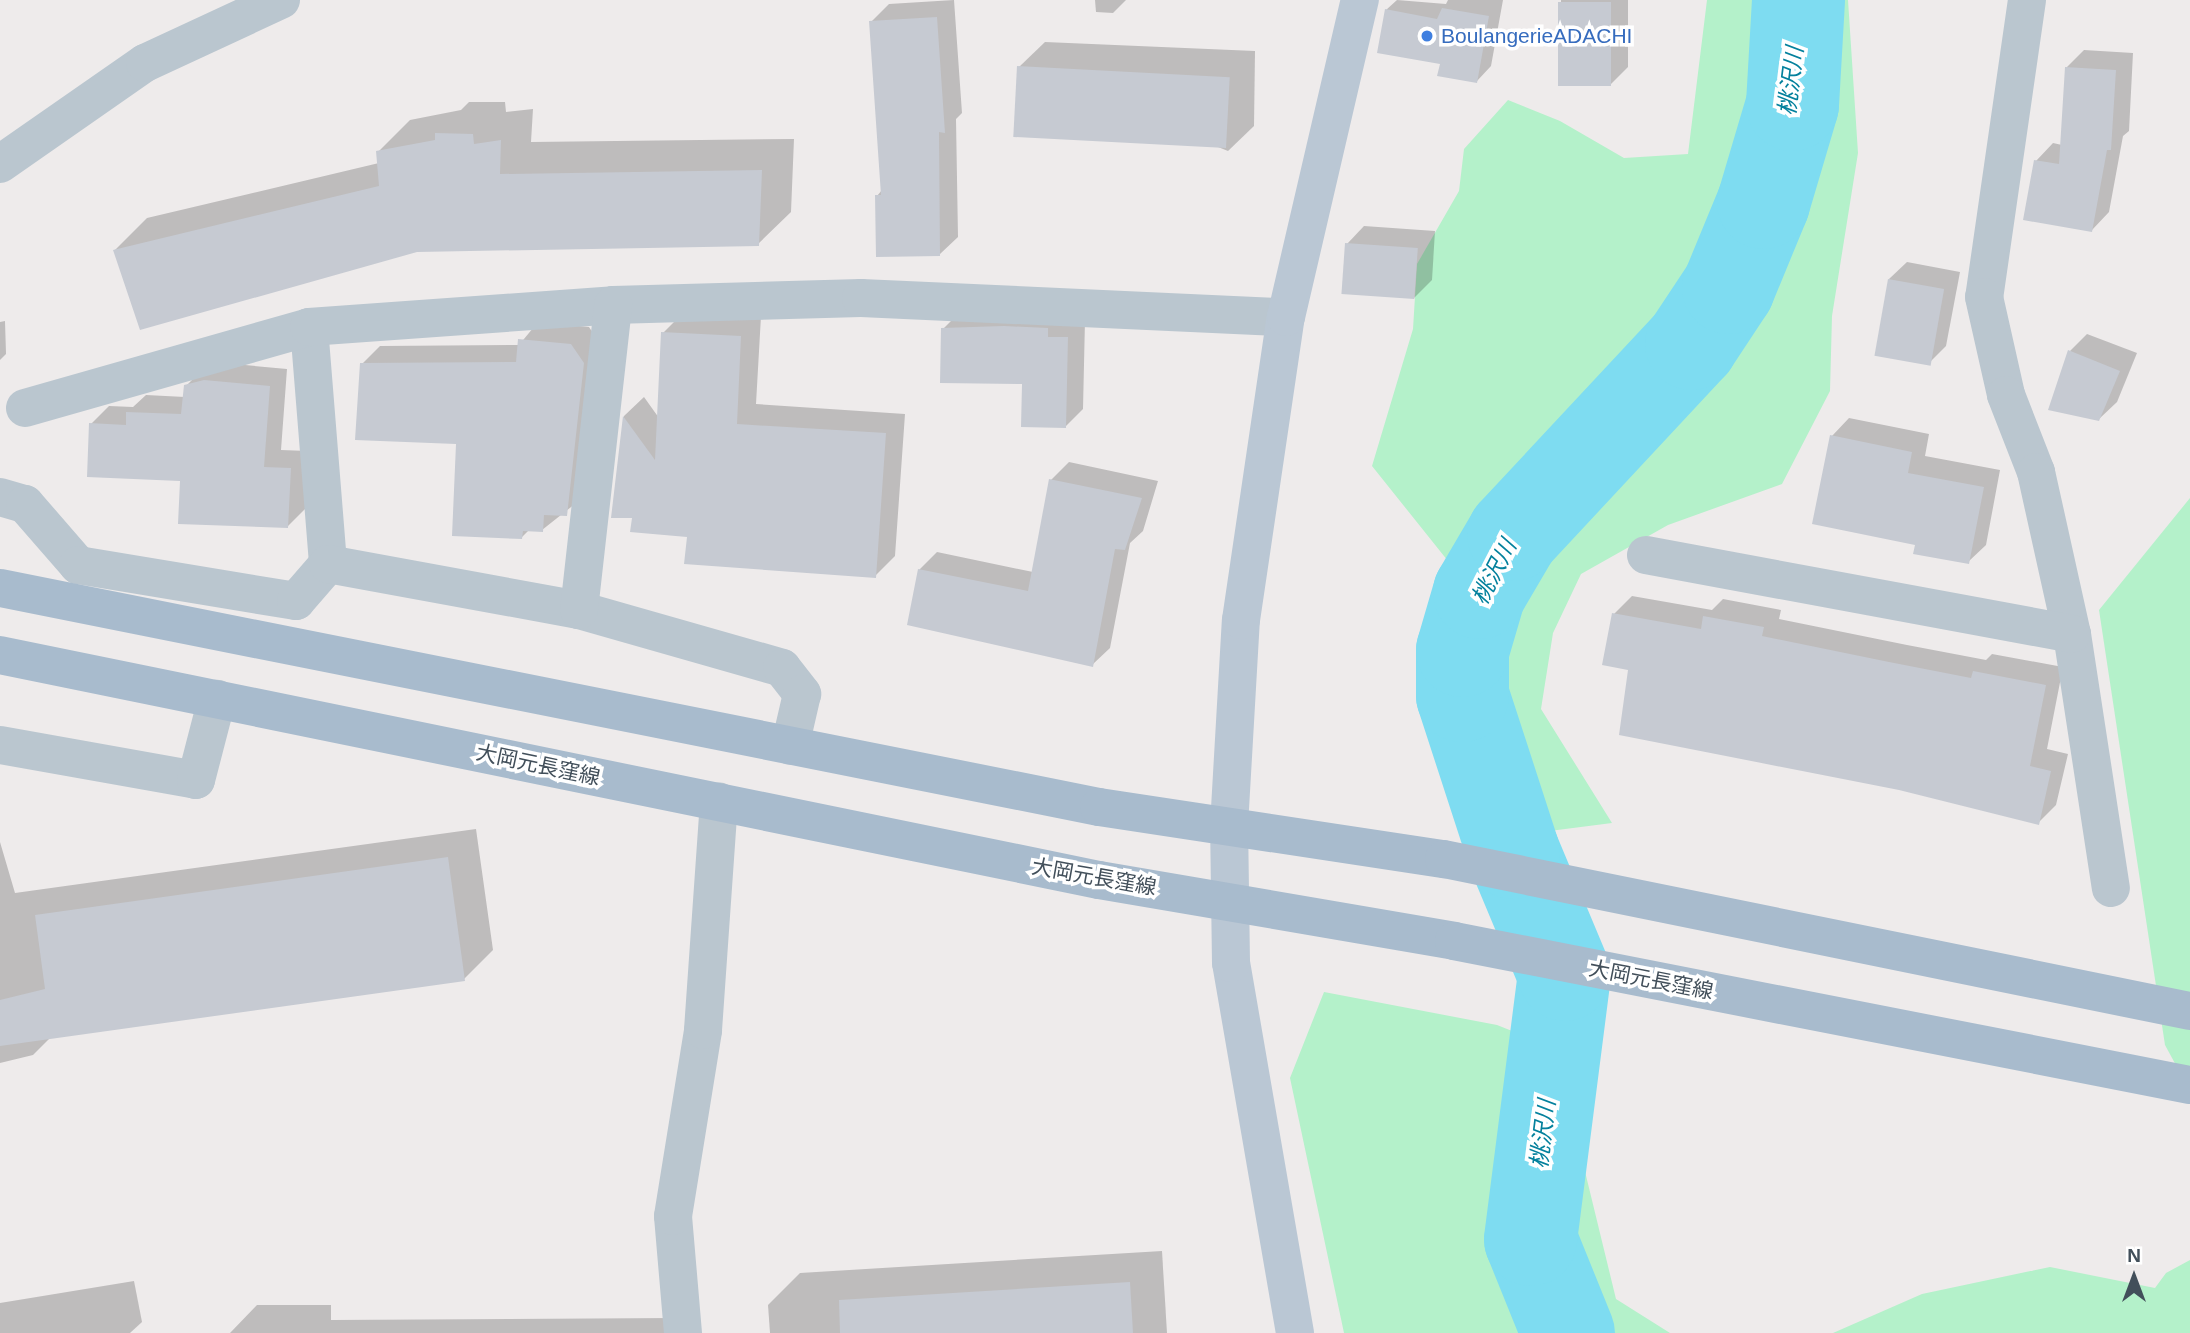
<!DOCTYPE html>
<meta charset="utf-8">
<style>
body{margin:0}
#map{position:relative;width:2190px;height:1333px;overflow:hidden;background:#eeebeb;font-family:Arial,"Noto Sans JP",sans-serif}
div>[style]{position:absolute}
.green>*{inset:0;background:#b4f1ca}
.shadow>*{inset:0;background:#0003}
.river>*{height:93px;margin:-46.5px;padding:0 46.5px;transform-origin:46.5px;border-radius:46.5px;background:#7edcf1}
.building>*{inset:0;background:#c6cad2;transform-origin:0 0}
.street>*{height:38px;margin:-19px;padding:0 19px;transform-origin:19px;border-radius:19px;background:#bac6cf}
.secondary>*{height:38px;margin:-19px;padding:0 19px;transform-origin:19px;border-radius:19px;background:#bac7d4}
.primary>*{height:38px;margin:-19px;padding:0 19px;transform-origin:19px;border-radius:19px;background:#a8bbcd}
.dots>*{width:19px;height:19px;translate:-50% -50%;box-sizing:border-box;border:4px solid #fff;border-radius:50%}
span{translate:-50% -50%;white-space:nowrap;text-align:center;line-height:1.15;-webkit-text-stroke:7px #fff;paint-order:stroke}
.shop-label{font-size:21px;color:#366cbe}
.left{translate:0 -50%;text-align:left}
.street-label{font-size:21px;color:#424f5a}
.water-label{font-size:23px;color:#04819d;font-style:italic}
.north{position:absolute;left:2099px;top:1242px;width:70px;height:70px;-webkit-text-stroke:5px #fff;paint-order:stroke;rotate:0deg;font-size:19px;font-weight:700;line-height:28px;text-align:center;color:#424f5a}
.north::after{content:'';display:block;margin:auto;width:24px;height:32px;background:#424f5a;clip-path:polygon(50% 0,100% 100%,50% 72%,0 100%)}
</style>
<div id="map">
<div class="green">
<i style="clip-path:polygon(1707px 0,1848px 0,1858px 153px,1832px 316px,1830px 391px,1782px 484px,1668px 525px,1581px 574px,1553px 633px,1541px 709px,1612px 823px,1534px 833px,1493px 717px,1448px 561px,1372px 466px,1413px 329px,1417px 264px,1459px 191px,1464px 149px,1508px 100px,1560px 121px,1624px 158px,1688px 154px)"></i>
<i style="clip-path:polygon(2190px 498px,2190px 1091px,2165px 1045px,2099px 610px)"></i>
<i style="clip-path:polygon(1324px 992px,1497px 1025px,1555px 1048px,1616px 1299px,1670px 1333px,1344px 1333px,1290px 1078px)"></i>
<i style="clip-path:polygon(2190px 1260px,2190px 1333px,1833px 1333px,1922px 1294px,2050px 1267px,2155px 1288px,2166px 1273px)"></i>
</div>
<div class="shadow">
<i style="clip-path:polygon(954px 0,962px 113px,956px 119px,958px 237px,940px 254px,877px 196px,882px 190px,871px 22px,889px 4px)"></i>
<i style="clip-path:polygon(1095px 0,1126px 0,1113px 13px,1096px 12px)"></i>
<i style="clip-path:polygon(1397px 0,1446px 4px,1448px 0,1503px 0,1491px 66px,1477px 81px,1442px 62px,1386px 10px)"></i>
<i style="clip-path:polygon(1561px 0,1628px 0,1628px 67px,1610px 85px,1560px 85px)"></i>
<i style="clip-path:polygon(1045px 42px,1255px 51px,1254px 126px,1228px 151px,1019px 67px)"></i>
<i style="clip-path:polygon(2084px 50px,2133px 53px,2129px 131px,2123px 136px,2109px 212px,2092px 230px,2036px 161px,2053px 143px,2062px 145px,2066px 68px)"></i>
<i style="clip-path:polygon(469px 102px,505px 102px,506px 112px,533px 109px,531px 142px,794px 139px,791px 212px,758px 244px,115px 250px,147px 218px,379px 163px,378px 152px,410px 120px,461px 110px)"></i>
<i style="clip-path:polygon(1364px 226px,1435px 231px,1432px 280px,1414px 298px,1347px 244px)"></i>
<i style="clip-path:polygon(1907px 262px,1960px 272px,1946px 346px,1928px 364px,1889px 279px)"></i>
<i style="clip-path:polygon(961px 311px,1085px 320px,1083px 409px,1065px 427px,1024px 382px,943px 329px)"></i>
<i style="clip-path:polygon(683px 313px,761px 316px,756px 404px,905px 414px,895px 556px,875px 576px,689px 536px,634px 517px,613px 516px,624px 416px,644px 397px,659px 418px,663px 333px)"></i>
<i style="clip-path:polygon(5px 321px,6px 354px,0 360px,0 322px)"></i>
<i style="clip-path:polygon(538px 322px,589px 327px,601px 345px,585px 496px,542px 530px,529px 530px,522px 537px,458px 443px,362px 364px,380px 346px,519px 345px)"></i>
<i style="clip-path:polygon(2087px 334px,2137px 353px,2117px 402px,2099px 419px,2070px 351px)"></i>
<i style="clip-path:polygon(223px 363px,287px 369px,281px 450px,308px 451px,306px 508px,288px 526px,182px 479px,91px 424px,109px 406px,133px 407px,146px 395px,185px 397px,186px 386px,204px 368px)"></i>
<i style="clip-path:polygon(1849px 418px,1929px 434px,1925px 456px,2000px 470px,1986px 545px,1968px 562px,1917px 544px,1832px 436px)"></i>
<i style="clip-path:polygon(1069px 462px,1158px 481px,1143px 531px,1130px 543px,1110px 648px,1092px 665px,919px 570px,937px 552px,1033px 572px,1051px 480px)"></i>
<i style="clip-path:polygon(1632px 596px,1712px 610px,1723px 599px,1781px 610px,1779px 619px,1907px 645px,1986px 660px,1992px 654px,2063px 667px,2047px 749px,2068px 754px,2056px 805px,2038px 823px,1630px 669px,1614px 614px)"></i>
<i style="clip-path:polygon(476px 829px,493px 950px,464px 979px,51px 1037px,33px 1055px,0 1063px,0 842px,15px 893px)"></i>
<i style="clip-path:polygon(1162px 1251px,1167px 1333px,770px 1333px,768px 1305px,800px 1273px)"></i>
<i style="clip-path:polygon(134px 1281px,142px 1322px,130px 1333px,0 1333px,0 1303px)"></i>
<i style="clip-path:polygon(257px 1305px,331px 1305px,331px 1320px,674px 1318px,674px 1333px,230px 1333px)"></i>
</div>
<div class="river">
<i style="left:1568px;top:1333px;width:101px;rotate:-112deg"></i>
<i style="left:1530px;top:1239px;width:267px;rotate:-82.7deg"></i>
<i style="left:1564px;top:974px;width:132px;rotate:-112.7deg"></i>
<i style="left:1513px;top:852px;width:165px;rotate:-108deg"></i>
<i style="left:1462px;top:695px;width:45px;rotate:-90deg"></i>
<i style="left:1462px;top:650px;width:60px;rotate:-73.7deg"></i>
<i style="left:1479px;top:592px;width:67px;rotate:-59.6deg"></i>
<i style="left:1513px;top:534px;width:261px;rotate:-47deg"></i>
<i style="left:1691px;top:343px;width:67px;rotate:-56.5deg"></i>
<i style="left:1728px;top:287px;width:92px;rotate:-67.6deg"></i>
<i style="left:1763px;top:202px;width:102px;rotate:-73.5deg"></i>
<i style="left:1792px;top:104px;width:104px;rotate:-86.7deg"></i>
</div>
<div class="building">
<i style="left:1558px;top:2px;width:53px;height:84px"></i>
<i style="clip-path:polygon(1442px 8px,1489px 16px,1477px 83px,1437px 76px,1440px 64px,1377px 53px,1385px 9px,1437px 19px)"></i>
<i style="clip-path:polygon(937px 17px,945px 133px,939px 132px,940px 256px,876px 257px,875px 195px,881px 195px,869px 21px)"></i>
<i style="left:1017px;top:66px;width:213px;height:71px;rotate:3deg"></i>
<i style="clip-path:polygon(2065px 67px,2116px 70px,2111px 150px,2107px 150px,2092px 232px,2023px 220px,2034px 160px,2059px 164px)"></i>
<i style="clip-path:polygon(435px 133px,473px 134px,474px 144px,501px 140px,500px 174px,762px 170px,759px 246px,417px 252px,140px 330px,113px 250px,379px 186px,376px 151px,435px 140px)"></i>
<i style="left:1345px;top:243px;width:73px;height:51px;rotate:4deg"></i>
<i style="left:1888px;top:279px;width:57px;height:78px;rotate:10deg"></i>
<i style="clip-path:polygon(1004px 326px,1048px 328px,1048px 337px,1068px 337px,1066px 428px,1021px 427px,1022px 384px,940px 383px,941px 328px)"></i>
<i style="clip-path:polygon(661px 332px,741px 336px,737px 424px,886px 433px,876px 578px,684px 564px,687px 537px,630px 532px,632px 518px,611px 518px,623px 416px,655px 460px)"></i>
<i style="clip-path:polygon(518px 339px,571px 344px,584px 363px,567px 516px,544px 515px,543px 532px,523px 531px,522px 539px,452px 536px,456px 444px,355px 440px,360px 363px,516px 362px)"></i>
<i style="clip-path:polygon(2068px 350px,2120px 371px,2099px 421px,2048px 410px)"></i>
<i style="clip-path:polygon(204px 380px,270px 386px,264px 467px,291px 468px,288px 528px,178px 524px,180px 481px,87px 477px,89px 423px,126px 425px,126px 412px,181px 414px,184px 385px)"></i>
<i style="clip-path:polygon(1830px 435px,1912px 452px,1908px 473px,1984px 487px,1969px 564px,1913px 554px,1915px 545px,1812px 524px)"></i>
<i style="clip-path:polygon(1049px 479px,1142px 498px,1125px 550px,1115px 549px,1093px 667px,907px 625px,918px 569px,1028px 591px)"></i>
<i style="clip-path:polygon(1612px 613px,1701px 629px,1703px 616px,1764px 627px,1762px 636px,1889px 662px,1971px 678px,1973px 671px,2046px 685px,2030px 766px,2051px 771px,2039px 825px,1899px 790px,1619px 735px,1628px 670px,1602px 665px)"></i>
<i style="clip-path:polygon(448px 857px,465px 981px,0 1046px,0 1000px,45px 989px,35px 915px)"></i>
<i style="clip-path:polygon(1130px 1282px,1133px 1333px,840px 1333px,839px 1300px)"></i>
</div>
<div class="street">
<i style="left:2027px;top:0;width:300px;rotate:98.2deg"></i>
<i style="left:1984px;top:297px;width:100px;rotate:77.3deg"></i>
<i style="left:2006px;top:395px;width:83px;rotate:68.7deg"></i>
<i style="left:2036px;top:472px;width:166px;rotate:77.5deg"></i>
<i style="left:2072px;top:634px;width:257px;rotate:81.3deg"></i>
<i style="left:0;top:164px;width:177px;rotate:-34.9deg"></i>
<i style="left:145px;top:63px;width:150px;rotate:-24.9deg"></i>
<i style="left:309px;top:327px;width:238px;rotate:85.4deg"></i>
<i style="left:25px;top:408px;width:295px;rotate:-15.9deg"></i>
<i style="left:309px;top:327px;width:305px;rotate:-4.1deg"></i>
<i style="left:613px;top:305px;width:248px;rotate:-1.6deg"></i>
<i style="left:861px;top:298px;width:425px;rotate:2.6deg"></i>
<i style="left:0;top:497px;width:26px;rotate:16deg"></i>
<i style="left:25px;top:504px;width:81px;rotate:49deg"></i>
<i style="left:78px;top:565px;width:221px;rotate:9.4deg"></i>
<i style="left:296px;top:601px;width:49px;rotate:-49.1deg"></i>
<i style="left:328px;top:564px;width:255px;rotate:10.4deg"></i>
<i style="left:579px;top:610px;width:211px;rotate:15.9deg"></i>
<i style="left:782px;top:668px;width:33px;rotate:52deg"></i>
<i style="left:802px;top:694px;width:53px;rotate:103deg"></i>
<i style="left:1646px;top:555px;width:433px;rotate:10.5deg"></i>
<i style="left:579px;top:610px;width:307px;rotate:-83.6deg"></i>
<i style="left:0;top:745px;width:199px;rotate:10.1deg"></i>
<i style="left:196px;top:780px;width:84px;rotate:-75.5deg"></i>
<i style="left:683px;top:1333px;width:117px;rotate:-94.9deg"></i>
<i style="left:673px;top:1216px;width:188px;rotate:-80.8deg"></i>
<i style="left:703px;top:1030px;width:229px;rotate:-86deg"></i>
</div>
<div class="secondary">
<i style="left:1295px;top:1333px;width:375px;rotate:-99.8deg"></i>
<i style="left:1231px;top:963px;width:137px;rotate:-90.8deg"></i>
<i style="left:1229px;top:826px;width:206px;rotate:-86.7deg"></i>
<i style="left:1241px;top:620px;width:306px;rotate:-81.6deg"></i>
<i style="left:1286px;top:317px;width:326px;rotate:-76.9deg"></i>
</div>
<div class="primary">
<i style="left:0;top:588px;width:1121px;rotate:11.27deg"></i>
<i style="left:1099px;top:807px;width:349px;rotate:8.6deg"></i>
<i style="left:1444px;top:859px;width:761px;rotate:11.52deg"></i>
<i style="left:0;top:655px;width:1122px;rotate:11.57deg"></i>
<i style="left:1099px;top:880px;width:360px;rotate:9.7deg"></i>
<i style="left:1454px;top:941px;width:750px;rotate:11.07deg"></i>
</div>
<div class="dots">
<i style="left:1427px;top:36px;background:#3f7fe0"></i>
</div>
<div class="shop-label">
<span class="left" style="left:1441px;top:36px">BoulangerieADACHI</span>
</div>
<div class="street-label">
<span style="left:538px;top:765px;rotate:12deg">大岡元長窪線</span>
<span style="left:1094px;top:877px;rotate:10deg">大岡元長窪線</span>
<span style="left:1651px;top:980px;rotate:11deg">大岡元長窪線</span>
</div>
<div class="water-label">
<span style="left:1791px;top:81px;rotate:-83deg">桃沢川</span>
<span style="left:1494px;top:572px;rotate:-63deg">桃沢川</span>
<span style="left:1543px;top:1134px;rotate:-83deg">桃沢川</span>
</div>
<div class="north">N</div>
</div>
